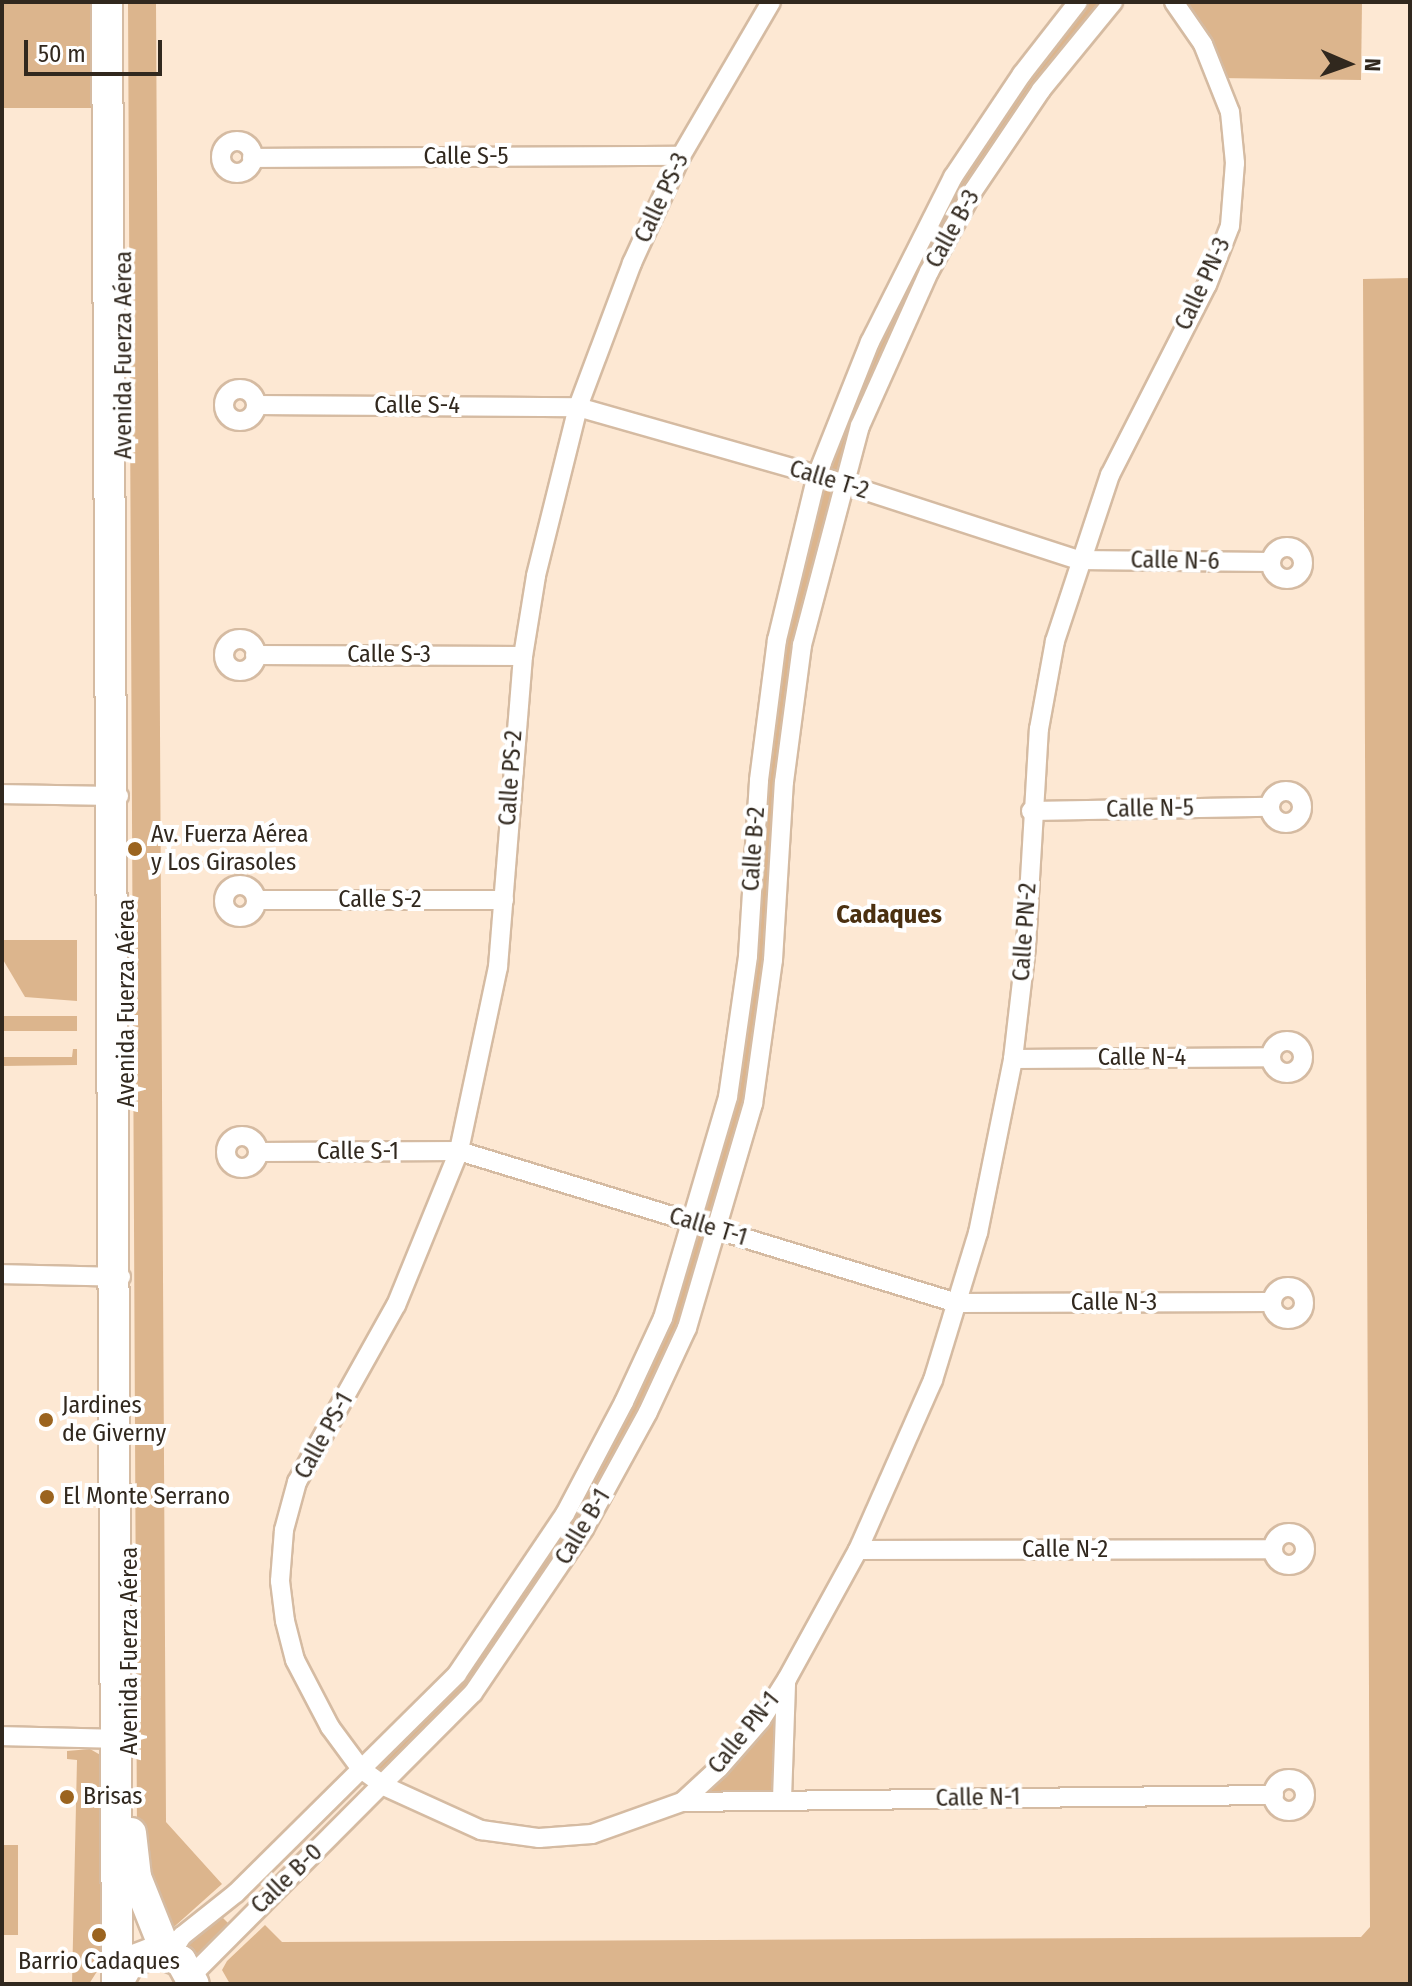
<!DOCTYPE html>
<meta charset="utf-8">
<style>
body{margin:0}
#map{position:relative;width:1412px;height:1986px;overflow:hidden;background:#fde8d3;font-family:"Fira Sans Condensed",sans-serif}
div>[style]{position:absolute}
.green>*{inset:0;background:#dcb58d;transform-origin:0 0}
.roads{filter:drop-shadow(2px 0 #d5bba2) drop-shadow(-2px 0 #d5bba2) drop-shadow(0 2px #d5bba2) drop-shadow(0 -2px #d5bba2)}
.street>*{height:18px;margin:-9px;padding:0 9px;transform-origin:9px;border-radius:9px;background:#fff}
.street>.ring{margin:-9px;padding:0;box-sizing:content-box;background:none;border:18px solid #fff;border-radius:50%}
.primary>*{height:30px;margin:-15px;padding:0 15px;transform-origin:15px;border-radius:15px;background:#fff}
.dots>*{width:22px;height:22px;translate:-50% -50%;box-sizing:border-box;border:4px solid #fff;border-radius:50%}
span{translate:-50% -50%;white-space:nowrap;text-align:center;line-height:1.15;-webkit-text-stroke:8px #fff;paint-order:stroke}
.street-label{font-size:24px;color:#31281e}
.poi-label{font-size:24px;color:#31281e}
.left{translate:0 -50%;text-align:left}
.neighbourhood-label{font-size:26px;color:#4b3010;font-weight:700}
.frame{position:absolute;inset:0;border:4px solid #31281e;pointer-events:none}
.north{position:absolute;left:1308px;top:24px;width:80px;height:80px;-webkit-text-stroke:6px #fff;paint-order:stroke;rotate:92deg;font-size:22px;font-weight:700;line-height:32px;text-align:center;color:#31281e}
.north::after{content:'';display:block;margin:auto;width:28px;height:36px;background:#31281e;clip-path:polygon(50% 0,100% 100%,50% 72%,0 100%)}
.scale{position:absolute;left:24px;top:40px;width:138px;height:36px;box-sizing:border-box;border:4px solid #31281e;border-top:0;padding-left:10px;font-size:24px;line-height:28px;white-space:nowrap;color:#31281e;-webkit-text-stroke:6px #fff;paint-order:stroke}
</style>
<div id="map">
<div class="green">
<i style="left:2px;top:2px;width:89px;height:106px"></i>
<i style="clip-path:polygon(128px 2px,156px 2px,166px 1822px,222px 1884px,175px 1926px,167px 1926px,137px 1836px)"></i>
<i style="clip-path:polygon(1078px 2px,1113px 2px,1005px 141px,860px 426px,802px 645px,753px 1103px,687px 1328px,529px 1615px,384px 1786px,361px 1769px,510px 1602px,663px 1318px,728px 1097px,759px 780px,817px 475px,907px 261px)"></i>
<i style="clip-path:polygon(1174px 2px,1362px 2px,1361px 80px,1218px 78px)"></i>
<i style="clip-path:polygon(1410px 278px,1410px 1984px,230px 1984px,222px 1970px,227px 1961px,265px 1925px,282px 1942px,1361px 1937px,1370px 1927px,1363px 279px)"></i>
<i style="clip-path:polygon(2px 940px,77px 940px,77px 1001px,25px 997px,2px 958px)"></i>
<i style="left:2px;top:1016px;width:75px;height:15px"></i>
<i style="clip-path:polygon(73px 1049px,77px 1049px,77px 1065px,2px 1066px,2px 1057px,72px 1057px)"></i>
<i style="clip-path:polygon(787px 1679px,782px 1799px,682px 1802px)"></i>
<i style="clip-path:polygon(90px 1749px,104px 1757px,103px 1962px,89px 1984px,72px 1984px,77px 1760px,67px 1759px,67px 1751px)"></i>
<i style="left:2px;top:1845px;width:16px;height:90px"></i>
<i style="left:217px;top:1912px;width:18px;height:48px;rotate:45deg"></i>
</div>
<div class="roads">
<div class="street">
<i style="left:771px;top:2px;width:178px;rotate:120.3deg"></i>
<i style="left:681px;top:156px;width:118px;rotate:114.6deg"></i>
<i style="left:632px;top:263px;width:154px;rotate:110.6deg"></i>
<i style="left:578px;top:407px;width:174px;rotate:104deg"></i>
<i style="left:536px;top:576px;width:81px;rotate:99.2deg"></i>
<i style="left:523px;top:656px;width:312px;rotate:94.6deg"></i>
<i style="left:498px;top:967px;width:188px;rotate:102deg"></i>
<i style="left:459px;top:1151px;width:166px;rotate:112.2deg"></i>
<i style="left:396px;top:1305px;width:203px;rotate:119.2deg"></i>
<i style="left:297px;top:1482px;width:50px;rotate:105.2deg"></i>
<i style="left:284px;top:1530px;width:51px;rotate:94.5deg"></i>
<i style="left:280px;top:1581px;width:40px;rotate:82.9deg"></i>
<i style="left:285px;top:1621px;width:40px;rotate:75.6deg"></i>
<i style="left:295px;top:1660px;width:76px;rotate:62.4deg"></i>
<i style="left:330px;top:1727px;width:52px;rotate:53.6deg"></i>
<i style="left:361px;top:1769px;width:29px;rotate:36deg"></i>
<i style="left:384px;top:1786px;width:107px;rotate:24.4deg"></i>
<i style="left:481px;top:1830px;width:59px;rotate:7.9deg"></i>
<i style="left:539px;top:1838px;width:53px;rotate:-4.3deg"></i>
<i style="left:592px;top:1834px;width:96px;rotate:-19.6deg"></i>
<i style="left:682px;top:1802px;width:50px;rotate:-42.6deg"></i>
<i style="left:719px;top:1768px;width:64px;rotate:-48.8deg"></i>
<i style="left:761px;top:1720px;width:49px;rotate:-57.6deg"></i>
<i style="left:787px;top:1679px;width:147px;rotate:-61.2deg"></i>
<i style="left:858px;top:1550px;width:186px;rotate:-66.2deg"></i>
<i style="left:933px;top:1380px;width:154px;rotate:-73deg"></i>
<i style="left:978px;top:1233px;width:177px;rotate:-78.6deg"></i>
<i style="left:1013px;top:1059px;width:114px;rotate:-83.4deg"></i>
<i style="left:1026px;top:946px;width:217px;rotate:-86.6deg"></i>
<i style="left:1039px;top:729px;width:89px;rotate:-79.7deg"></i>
<i style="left:1055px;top:641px;width:175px;rotate:-71.7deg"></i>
<i style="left:1110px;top:475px;width:213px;rotate:-63deg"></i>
<i style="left:1207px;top:285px;width:63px;rotate:-68.7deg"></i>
<i style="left:1230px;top:226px;width:63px;rotate:-85.5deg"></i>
<i style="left:1235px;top:163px;width:51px;rotate:-95.6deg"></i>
<i style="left:1230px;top:112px;width:73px;rotate:-111.7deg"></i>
<i style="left:1203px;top:44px;width:51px;rotate:-124.6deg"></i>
<i class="ring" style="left:221px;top:141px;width:14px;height:14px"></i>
<i style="left:252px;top:158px;width:429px;rotate:-0.3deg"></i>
<i class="ring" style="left:224px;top:389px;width:14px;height:14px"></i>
<i style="left:256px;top:405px;width:322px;rotate:0.4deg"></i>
<i style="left:578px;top:407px;width:248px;rotate:15.9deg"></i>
<i style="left:817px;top:475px;width:274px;rotate:18deg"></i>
<i style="left:1078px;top:560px;width:193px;rotate:0.6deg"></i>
<i class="ring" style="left:1271px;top:547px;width:14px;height:14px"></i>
<i class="ring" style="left:224px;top:639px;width:14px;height:14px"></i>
<i style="left:255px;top:655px;width:268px;rotate:0.2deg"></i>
<i class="ring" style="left:1270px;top:791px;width:14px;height:14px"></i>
<i style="left:2px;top:794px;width:117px;rotate:1deg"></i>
<i style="left:1031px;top:811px;width:239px;rotate:-1deg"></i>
<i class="ring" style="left:224px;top:885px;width:14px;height:14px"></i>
<i style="left:256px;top:900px;width:248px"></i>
<i class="ring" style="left:1271px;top:1041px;width:14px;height:14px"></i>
<i style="left:1013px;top:1059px;width:258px;rotate:-0.4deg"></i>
<i class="ring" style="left:226px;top:1136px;width:14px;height:14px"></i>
<i style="left:258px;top:1152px;width:201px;rotate:-0.3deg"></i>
<i style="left:459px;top:1151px;width:521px;rotate:16.97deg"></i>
<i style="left:957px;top:1303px;width:315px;rotate:-0.2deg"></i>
<i style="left:2px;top:1274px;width:119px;rotate:1.4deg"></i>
<i class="ring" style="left:1272px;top:1287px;width:14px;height:14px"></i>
<i class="ring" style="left:1273px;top:1533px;width:14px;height:14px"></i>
<i style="left:858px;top:1550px;width:415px;rotate:-0.1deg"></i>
<i style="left:2px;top:1736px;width:121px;rotate:1.4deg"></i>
<i class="ring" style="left:1273px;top:1779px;width:14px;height:14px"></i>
<i style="left:782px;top:1799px;width:117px;rotate:-88deg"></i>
<i style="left:682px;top:1802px;width:592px;rotate:-0.68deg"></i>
<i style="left:171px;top:1954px;width:21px;rotate:-59deg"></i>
<i style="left:182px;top:1936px;width:69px;rotate:-38.5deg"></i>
<i style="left:236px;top:1893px;width:311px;rotate:-44.7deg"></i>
<i style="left:457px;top:1674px;width:193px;rotate:-56deg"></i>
<i style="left:565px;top:1514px;width:127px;rotate:-62.2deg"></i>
<i style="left:624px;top:1402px;width:93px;rotate:-65.1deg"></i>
<i style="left:663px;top:1318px;width:230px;rotate:-73.6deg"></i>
<i style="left:728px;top:1097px;width:142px;rotate:-81.9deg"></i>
<i style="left:748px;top:956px;width:176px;rotate:-86.4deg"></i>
<i style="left:759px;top:780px;width:141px;rotate:-82.7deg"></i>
<i style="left:777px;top:640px;width:170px;rotate:-76.4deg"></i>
<i style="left:817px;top:475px;width:143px;rotate:-68.3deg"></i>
<i style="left:870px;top:342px;width:185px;rotate:-63.3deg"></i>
<i style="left:953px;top:177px;width:124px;rotate:-56.2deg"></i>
<i style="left:1022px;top:74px;width:91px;rotate:-52.1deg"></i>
<i style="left:192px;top:1975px;width:398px;rotate:-45.1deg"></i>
<i style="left:473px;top:1693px;width:198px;rotate:-55.9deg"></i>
<i style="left:584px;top:1529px;width:133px;rotate:-61.3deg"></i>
<i style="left:648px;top:1412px;width:93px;rotate:-65.1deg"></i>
<i style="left:687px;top:1328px;width:234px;rotate:-73.6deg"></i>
<i style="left:753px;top:1104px;width:145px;rotate:-82.1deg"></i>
<i style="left:773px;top:960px;width:178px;rotate:-86.5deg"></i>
<i style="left:784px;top:782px;width:138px;rotate:-82.5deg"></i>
<i style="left:802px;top:645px;width:227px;rotate:-75.2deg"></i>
<i style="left:860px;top:426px;width:169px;rotate:-65.9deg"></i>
<i style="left:929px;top:272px;width:92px;rotate:-61.5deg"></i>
<i style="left:973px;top:191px;width:122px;rotate:-56deg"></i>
<i style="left:1041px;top:90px;width:114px;rotate:-50.7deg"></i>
</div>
<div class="primary">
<i style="left:107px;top:2px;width:1982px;rotate:89.71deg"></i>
<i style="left:131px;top:1833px;width:44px;rotate:83.5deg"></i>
<i style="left:136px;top:1877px;width:81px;rotate:68.2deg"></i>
<i style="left:117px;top:1984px;width:25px;rotate:-61deg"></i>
<i style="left:129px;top:1962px;width:30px;rotate:-21deg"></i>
<i style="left:157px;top:1951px;width:26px;rotate:23deg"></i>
<i style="left:181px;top:1961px;width:26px;rotate:61deg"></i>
</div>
</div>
<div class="dots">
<i style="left:135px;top:849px;background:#9b641f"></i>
<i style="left:46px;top:1420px;background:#9b641f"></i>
<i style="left:47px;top:1497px;background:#9b641f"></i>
<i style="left:67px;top:1797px;background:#9b641f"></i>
<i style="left:99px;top:1935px;background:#9b641f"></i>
</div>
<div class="street-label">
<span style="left:466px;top:157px">Calle S-5</span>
<span style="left:662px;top:198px;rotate:-65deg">Calle PS-3</span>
<span style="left:953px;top:229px;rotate:-61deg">Calle B-3</span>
<span style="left:1203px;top:284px;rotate:-65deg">Calle PN-3</span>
<span style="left:124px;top:355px;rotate:-90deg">Avenida Fuerza Aérea</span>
<span style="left:417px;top:406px">Calle S-4</span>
<span style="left:829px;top:480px;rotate:17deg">Calle T-2</span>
<span style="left:1175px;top:561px;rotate:1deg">Calle N-6</span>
<span style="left:389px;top:655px">Calle S-3</span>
<span style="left:511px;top:778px;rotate:-86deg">Calle PS-2</span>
<span style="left:1150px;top:809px;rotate:-1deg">Calle N-5</span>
<span style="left:754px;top:849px;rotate:-86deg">Calle B-2</span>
<span style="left:380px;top:900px">Calle S-2</span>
<span style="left:1025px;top:932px;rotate:-86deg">Calle PN-2</span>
<span style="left:127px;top:1003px;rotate:-90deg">Avenida Fuerza Aérea</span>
<span style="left:1142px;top:1058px">Calle N-4</span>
<span style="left:358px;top:1152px">Calle S-1</span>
<span style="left:708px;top:1227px;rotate:17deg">Calle T-1</span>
<span style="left:1114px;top:1303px">Calle N-3</span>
<span style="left:324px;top:1436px;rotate:-61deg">Calle PS-1</span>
<span style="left:583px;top:1527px;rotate:-59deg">Calle B-1</span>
<span style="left:1065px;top:1550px">Calle N-2</span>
<span style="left:130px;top:1651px;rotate:-90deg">Avenida Fuerza Aérea</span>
<span style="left:744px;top:1733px;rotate:-51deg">Calle PN-1</span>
<span style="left:978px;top:1798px;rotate:-1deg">Calle N-1</span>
<span style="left:287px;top:1879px;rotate:-44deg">Calle B-0</span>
</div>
<div class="poi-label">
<span class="left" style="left:151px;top:849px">Av. Fuerza Aérea<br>y Los Girasoles</span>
<span class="left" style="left:62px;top:1420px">Jardines<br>de Giverny</span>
<span class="left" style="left:63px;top:1497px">El Monte Serrano</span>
<span class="left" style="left:83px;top:1797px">Brisas</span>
<span style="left:99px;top:1962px">Barrio Cadaques</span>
</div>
<div class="neighbourhood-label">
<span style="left:889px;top:915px">Cadaques</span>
</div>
<div class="frame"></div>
<div class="north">N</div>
<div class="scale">50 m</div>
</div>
